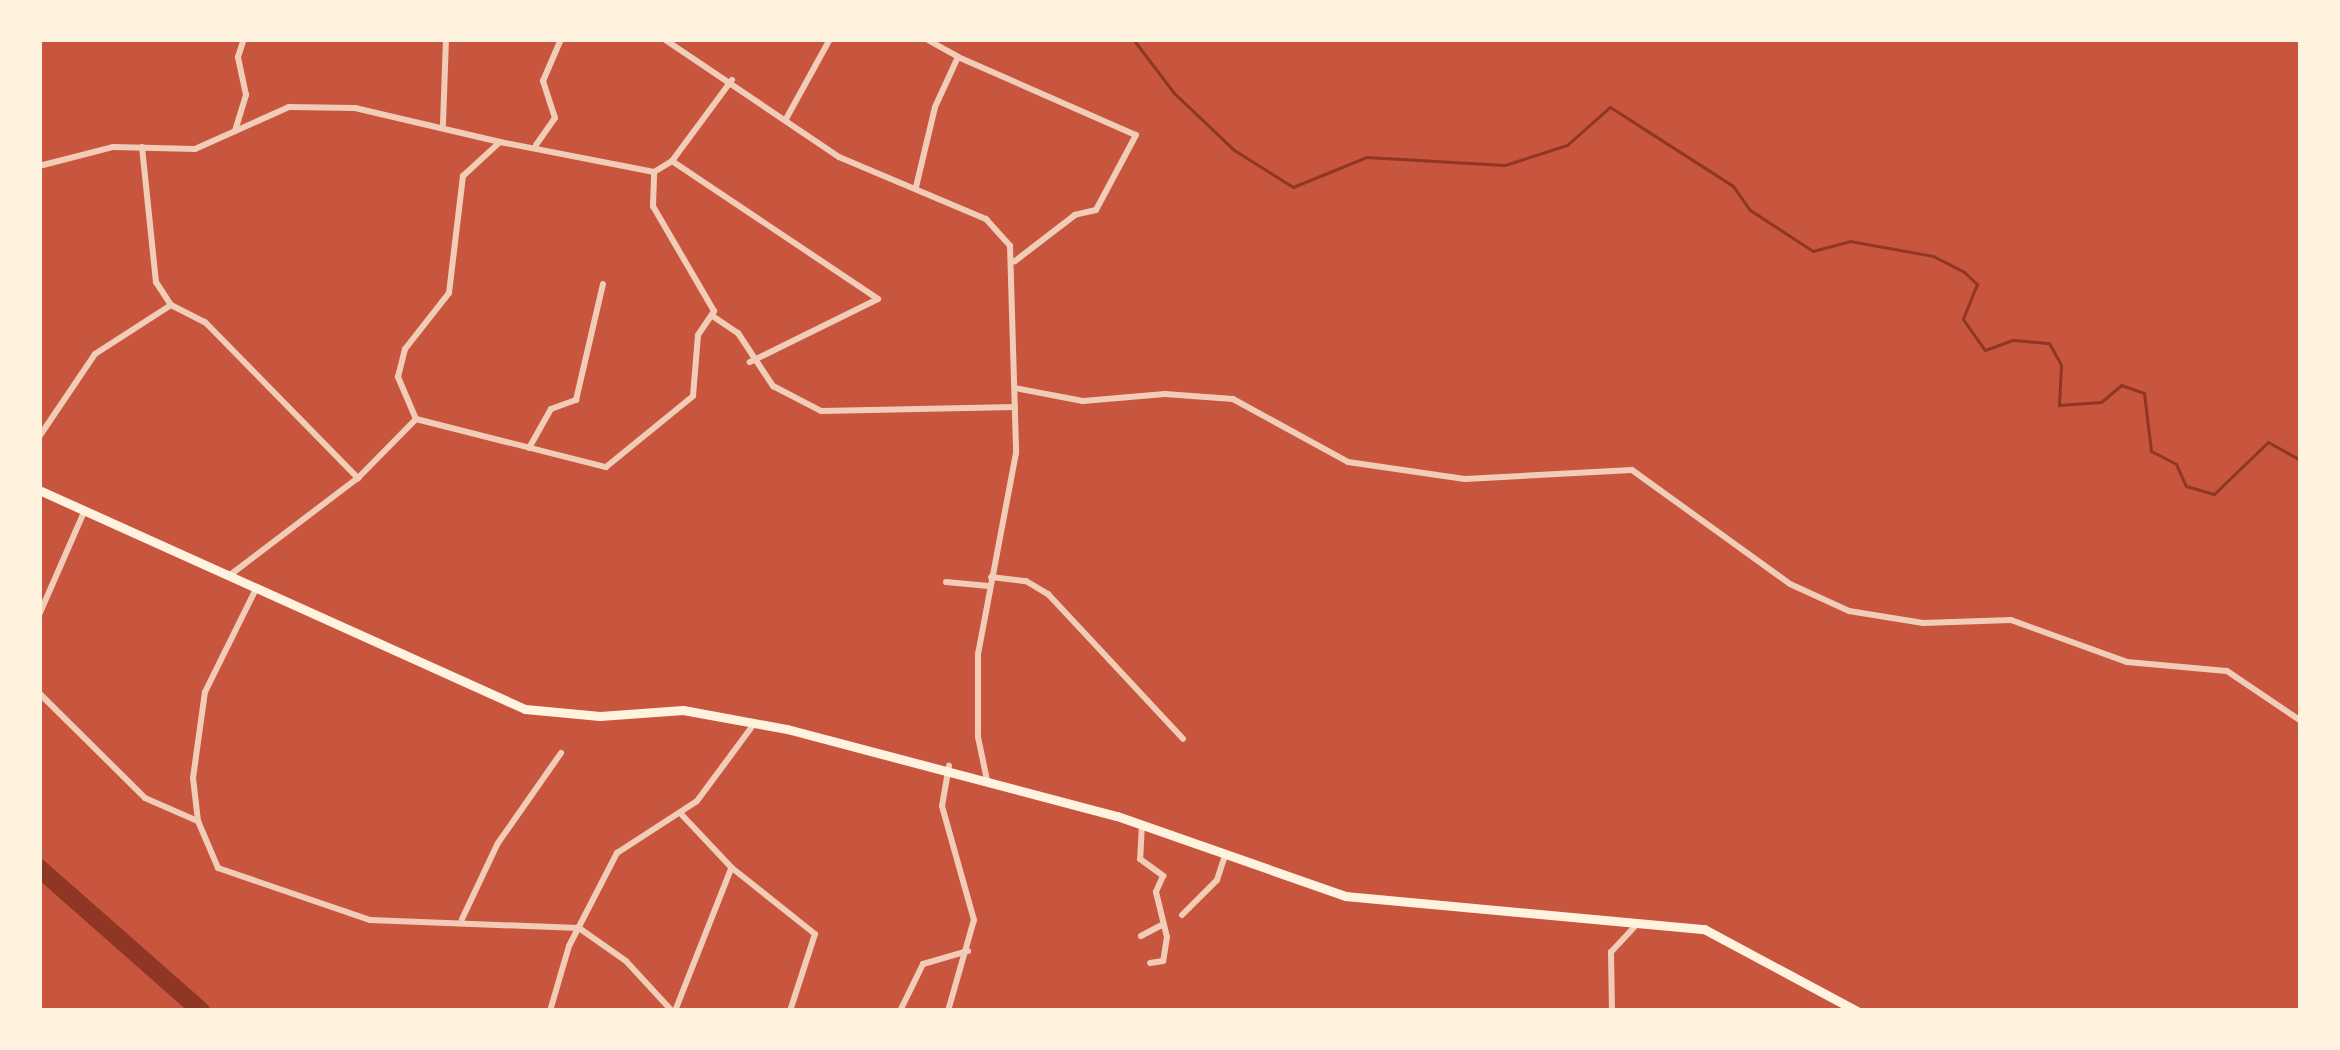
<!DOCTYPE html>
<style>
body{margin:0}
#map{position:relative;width:2340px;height:1050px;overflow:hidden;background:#c8553d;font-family:"Titillium Web",sans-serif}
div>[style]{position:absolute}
.stream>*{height:3px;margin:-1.5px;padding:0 1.5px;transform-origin:1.5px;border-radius:1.5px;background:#8f3625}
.river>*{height:18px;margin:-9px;padding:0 9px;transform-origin:9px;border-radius:9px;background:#8f3625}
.minor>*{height:6px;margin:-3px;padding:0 3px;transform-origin:3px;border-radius:3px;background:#f1ccb7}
.primary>*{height:9px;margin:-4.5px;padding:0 4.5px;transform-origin:4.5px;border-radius:4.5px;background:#fff3e0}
span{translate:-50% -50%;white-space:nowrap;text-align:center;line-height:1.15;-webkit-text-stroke:9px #fff3e0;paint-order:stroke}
.frame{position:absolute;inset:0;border:42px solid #fff3e0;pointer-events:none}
</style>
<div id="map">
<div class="stream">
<i style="left:1133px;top:39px;width:68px;rotate:52.8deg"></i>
<i style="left:1174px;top:93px;width:83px;rotate:43.5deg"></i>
<i style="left:1234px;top:150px;width:70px;rotate:32.1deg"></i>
<i style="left:1293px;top:187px;width:79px;rotate:-22.3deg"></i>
<i style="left:1366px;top:157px;width:139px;rotate:3.3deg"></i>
<i style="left:1505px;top:165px;width:65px;rotate:-17.9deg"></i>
<i style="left:1567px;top:145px;width:57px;rotate:-41.5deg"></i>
<i style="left:1610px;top:107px;width:146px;rotate:32.7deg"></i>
<i style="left:1733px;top:186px;width:29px;rotate:55deg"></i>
<i style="left:1750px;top:210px;width:75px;rotate:33.1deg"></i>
<i style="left:1813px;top:251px;width:38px;rotate:-15deg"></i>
<i style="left:1850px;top:241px;width:84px;rotate:10.2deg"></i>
<i style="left:1933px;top:256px;width:35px;rotate:27deg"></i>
<i style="left:1964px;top:272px;width:18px;rotate:43deg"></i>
<i style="left:1977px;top:284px;width:38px;rotate:112deg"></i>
<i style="left:1963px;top:319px;width:38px;rotate:55deg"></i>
<i style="left:1985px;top:350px;width:30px;rotate:-20deg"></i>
<i style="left:2013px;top:340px;width:36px;rotate:5deg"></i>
<i style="left:2049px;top:343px;width:25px;rotate:61deg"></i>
<i style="left:2061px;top:365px;width:40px;rotate:92.9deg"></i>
<i style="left:2059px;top:405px;width:42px;rotate:-4.1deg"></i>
<i style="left:2101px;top:402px;width:26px;rotate:-40deg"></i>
<i style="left:2121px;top:385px;width:24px;rotate:19deg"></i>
<i style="left:2144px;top:393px;width:58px;rotate:83.1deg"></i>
<i style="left:2151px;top:451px;width:28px;rotate:27deg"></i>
<i style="left:2176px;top:464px;width:24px;rotate:66deg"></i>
<i style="left:2186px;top:486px;width:29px;rotate:16deg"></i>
<i style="left:2214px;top:494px;width:75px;rotate:-43.9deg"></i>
<i style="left:2268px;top:442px;width:38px;rotate:29deg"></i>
</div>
<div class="river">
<i style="left:39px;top:868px;width:216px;rotate:41.4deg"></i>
</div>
<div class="minor">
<i style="left:664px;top:39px;width:211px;rotate:34deg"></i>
<i style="left:839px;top:157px;width:160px;rotate:22.9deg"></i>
<i style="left:986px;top:219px;width:36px;rotate:48deg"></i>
<i style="left:1010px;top:246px;width:207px;rotate:88.3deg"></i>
<i style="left:1016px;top:453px;width:205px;rotate:100.7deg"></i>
<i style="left:978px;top:654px;width:83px;rotate:90deg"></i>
<i style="left:978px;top:737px;width:44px;rotate:78.2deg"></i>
<i style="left:926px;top:39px;width:37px;rotate:29deg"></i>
<i style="left:786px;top:119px;width:91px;rotate:-61.2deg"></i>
<i style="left:443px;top:124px;width:85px;rotate:-88deg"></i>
<i style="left:235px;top:131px;width:38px;rotate:-73deg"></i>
<i style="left:246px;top:95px;width:39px;rotate:-102deg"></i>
<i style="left:238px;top:57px;width:19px;rotate:-72deg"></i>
<i style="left:536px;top:145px;width:33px;rotate:-55deg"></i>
<i style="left:555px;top:118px;width:39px;rotate:-108deg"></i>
<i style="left:543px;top:81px;width:46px;rotate:-66.8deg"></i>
<i style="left:142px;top:147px;width:136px;rotate:84.1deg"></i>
<i style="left:156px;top:282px;width:27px;rotate:57deg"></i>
<i style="left:171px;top:305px;width:38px;rotate:27deg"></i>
<i style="left:205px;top:322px;width:219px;rotate:45.6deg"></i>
<i style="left:672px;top:161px;width:248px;rotate:33.8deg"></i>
<i style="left:878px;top:299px;width:143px;rotate:153.8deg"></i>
<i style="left:39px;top:166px;width:76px;rotate:-14.4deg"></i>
<i style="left:113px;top:147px;width:82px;rotate:1.4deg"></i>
<i style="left:195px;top:149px;width:103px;rotate:-24.1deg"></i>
<i style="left:289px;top:107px;width:66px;rotate:0.9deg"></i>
<i style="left:355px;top:108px;width:149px;rotate:13.2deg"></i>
<i style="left:916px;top:187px;width:82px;rotate:-76.6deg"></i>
<i style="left:935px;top:107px;width:55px;rotate:-65.3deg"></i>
<i style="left:958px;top:57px;width:194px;rotate:23.7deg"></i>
<i style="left:1136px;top:135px;width:85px;rotate:118.1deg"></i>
<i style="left:1096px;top:210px;width:22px;rotate:167deg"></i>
<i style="left:1075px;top:215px;width:76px;rotate:142.5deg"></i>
<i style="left:714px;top:317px;width:29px;rotate:34deg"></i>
<i style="left:738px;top:333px;width:64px;rotate:56.6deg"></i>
<i style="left:773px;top:386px;width:54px;rotate:27.5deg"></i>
<i style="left:821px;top:411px;width:194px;rotate:-1.2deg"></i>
<i style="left:1015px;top:388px;width:69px;rotate:10.8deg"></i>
<i style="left:1083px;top:401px;width:82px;rotate:-4.9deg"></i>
<i style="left:1165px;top:394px;width:68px;rotate:4.2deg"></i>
<i style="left:1233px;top:399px;width:131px;rotate:28.7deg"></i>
<i style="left:1348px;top:462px;width:118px;rotate:8.3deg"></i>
<i style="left:1465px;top:479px;width:167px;rotate:-3.1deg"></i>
<i style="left:1632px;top:470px;width:195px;rotate:35.8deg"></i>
<i style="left:1790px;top:584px;width:65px;rotate:24.6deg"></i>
<i style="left:1849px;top:611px;width:75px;rotate:9.2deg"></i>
<i style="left:1923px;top:623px;width:88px;rotate:-2deg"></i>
<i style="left:2011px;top:620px;width:123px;rotate:19.9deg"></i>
<i style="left:2127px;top:662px;width:100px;rotate:5.1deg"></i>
<i style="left:2227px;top:671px;width:89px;rotate:34deg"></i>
<i style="left:416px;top:419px;width:196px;rotate:14.2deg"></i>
<i style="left:606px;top:467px;width:112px;rotate:-39.2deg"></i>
<i style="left:693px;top:396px;width:61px;rotate:-85.3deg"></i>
<i style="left:698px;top:335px;width:29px;rotate:-56deg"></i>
<i style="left:714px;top:311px;width:121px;rotate:-120.2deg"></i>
<i style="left:653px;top:206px;width:34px;rotate:-88deg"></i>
<i style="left:39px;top:437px;width:100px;rotate:-56deg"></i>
<i style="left:95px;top:354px;width:90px;rotate:-32.8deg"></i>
<i style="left:529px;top:448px;width:45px;rotate:-60.6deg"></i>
<i style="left:551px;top:409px;width:27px;rotate:-20deg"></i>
<i style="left:576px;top:400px;width:119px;rotate:-76.9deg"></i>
<i style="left:230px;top:575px;width:161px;rotate:-37.2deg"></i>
<i style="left:358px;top:478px;width:83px;rotate:-45.5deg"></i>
<i style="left:416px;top:419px;width:46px;rotate:-113.2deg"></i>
<i style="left:398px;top:377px;width:29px;rotate:-76deg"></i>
<i style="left:405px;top:349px;width:71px;rotate:-51.8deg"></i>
<i style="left:449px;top:293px;width:118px;rotate:-83.2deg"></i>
<i style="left:463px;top:176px;width:50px;rotate:-42.6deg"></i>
<i style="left:500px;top:142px;width:157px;rotate:11deg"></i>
<i style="left:654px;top:172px;width:21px;rotate:-31deg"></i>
<i style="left:672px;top:161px;width:101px;rotate:-53.5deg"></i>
<i style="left:991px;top:577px;width:35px;rotate:7deg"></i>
<i style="left:1026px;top:581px;width:26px;rotate:31deg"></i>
<i style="left:1048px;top:594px;width:198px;rotate:47deg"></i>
<i style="left:946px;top:582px;width:43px;rotate:5.3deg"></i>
<i style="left:39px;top:615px;width:112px;rotate:-66.4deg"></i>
<i style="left:39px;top:693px;width:149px;rotate:44.7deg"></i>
<i style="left:145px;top:798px;width:58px;rotate:23.5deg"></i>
<i style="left:198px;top:821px;width:51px;rotate:66.9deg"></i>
<i style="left:218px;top:868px;width:161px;rotate:18.9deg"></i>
<i style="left:370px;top:920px;width:209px;rotate:2.2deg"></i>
<i style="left:579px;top:928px;width:57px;rotate:35.1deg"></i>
<i style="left:626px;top:961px;width:68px;rotate:47.4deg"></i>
<i style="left:682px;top:815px;width:73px;rotate:46.7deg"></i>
<i style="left:732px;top:868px;width:106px;rotate:38.5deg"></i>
<i style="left:815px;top:934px;width:81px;rotate:108deg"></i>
<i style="left:198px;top:821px;width:43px;rotate:-96.6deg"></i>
<i style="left:193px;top:778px;width:87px;rotate:-82.1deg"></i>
<i style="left:205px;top:692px;width:117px;rotate:-63.7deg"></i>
<i style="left:1142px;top:824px;width:35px;rotate:93deg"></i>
<i style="left:1140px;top:859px;width:29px;rotate:36deg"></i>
<i style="left:1163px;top:876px;width:17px;rotate:114deg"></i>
<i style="left:1156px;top:892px;width:46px;rotate:76.3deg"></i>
<i style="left:1167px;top:937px;width:24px;rotate:99deg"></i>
<i style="left:1163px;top:961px;width:13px;rotate:171deg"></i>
<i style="left:1182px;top:915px;width:49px;rotate:-45deg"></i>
<i style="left:1217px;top:880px;width:25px;rotate:-72deg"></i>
<i style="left:462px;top:919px;width:84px;rotate:-64.7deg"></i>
<i style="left:498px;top:843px;width:110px;rotate:-55deg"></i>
<i style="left:1141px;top:936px;width:24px;rotate:-28deg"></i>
<i style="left:550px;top:1011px;width:68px;rotate:-73.7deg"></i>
<i style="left:569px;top:946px;width:105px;rotate:-62.7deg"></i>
<i style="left:617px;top:853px;width:95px;rotate:-33deg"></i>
<i style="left:697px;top:801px;width:96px;rotate:-53.5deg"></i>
<i style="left:675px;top:1011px;width:153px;rotate:-68.5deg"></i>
<i style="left:900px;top:1011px;width:52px;rotate:-63.9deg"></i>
<i style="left:923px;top:964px;width:47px;rotate:-16.1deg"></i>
<i style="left:948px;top:1011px;width:95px;rotate:-74.1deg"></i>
<i style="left:974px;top:920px;width:118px;rotate:-105.7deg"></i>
<i style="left:942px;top:806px;width:41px;rotate:-80.1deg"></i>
<i style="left:1612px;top:1011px;width:59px;rotate:-91deg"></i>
<i style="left:1611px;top:952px;width:37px;rotate:-47deg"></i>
</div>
<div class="primary">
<i style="left:39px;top:490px;width:533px;rotate:24.26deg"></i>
<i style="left:525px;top:709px;width:75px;rotate:5.3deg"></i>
<i style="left:600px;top:716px;width:83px;rotate:-4.1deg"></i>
<i style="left:683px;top:710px;width:106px;rotate:10.4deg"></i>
<i style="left:787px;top:729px;width:341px;rotate:14.8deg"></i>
<i style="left:1117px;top:816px;width:242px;rotate:19.3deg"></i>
<i style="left:1345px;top:896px;width:361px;rotate:5.3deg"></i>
<i style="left:1704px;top:929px;width:174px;rotate:28.2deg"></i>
</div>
<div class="frame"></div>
</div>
